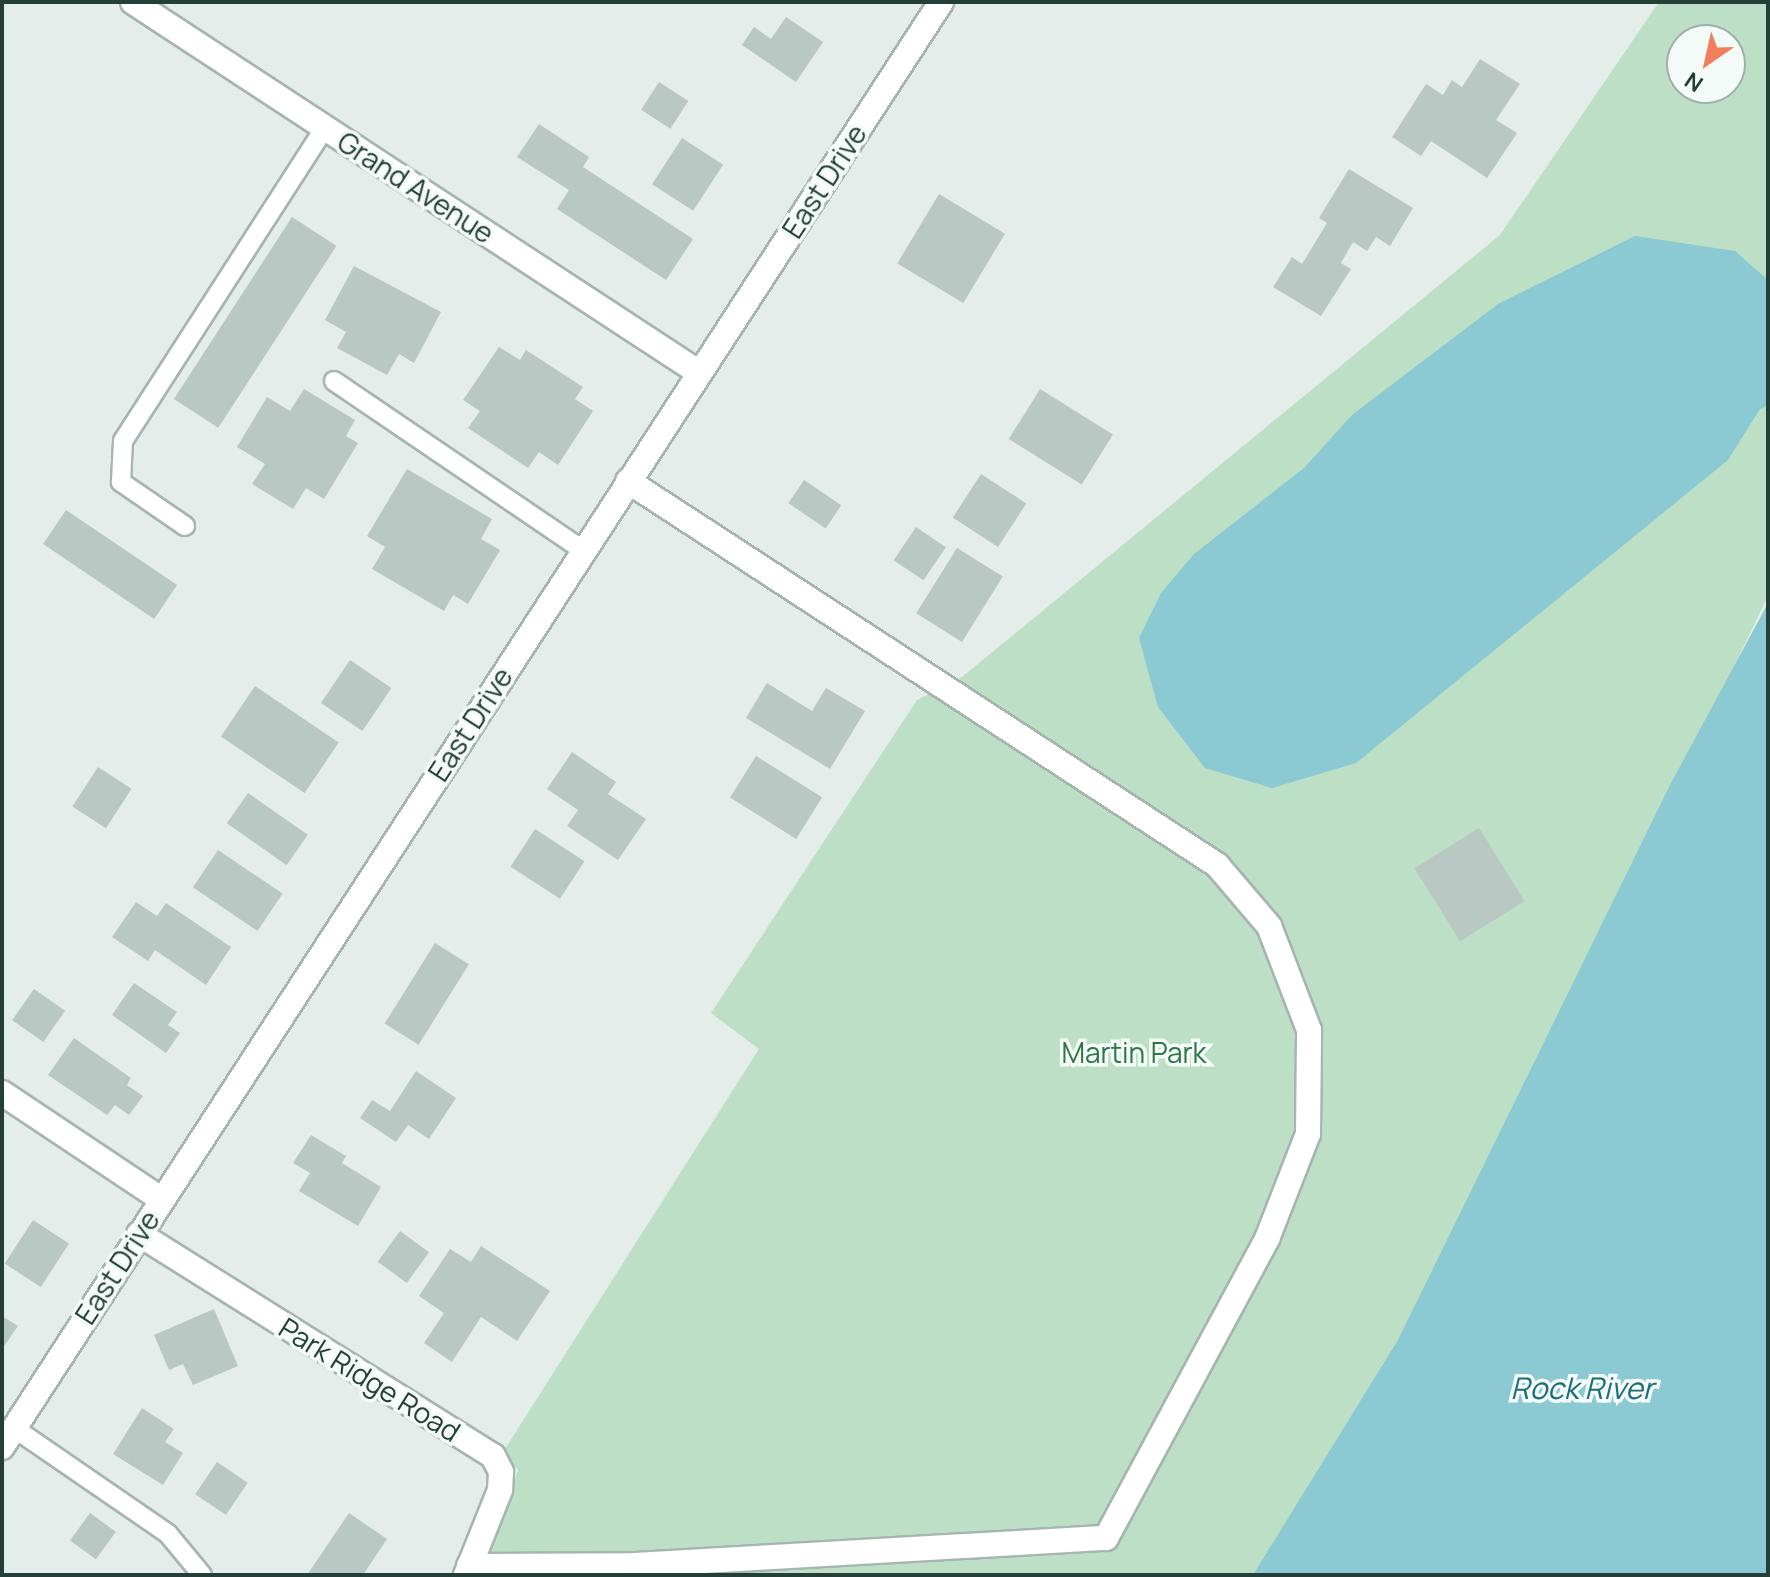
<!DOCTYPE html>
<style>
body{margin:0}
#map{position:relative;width:1770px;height:1577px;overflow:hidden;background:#e4ede9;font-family:Manrope,sans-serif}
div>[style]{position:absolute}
.green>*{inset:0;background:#bcdfc5}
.water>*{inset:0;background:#8bc9d3}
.building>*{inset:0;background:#b9c8c2;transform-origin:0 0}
.roads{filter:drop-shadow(2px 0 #a6b5b0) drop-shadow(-2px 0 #a6b5b0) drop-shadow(0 2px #a6b5b0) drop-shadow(0 -2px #a6b5b0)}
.lane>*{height:18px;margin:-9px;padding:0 9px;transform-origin:9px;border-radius:9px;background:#fff}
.street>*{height:24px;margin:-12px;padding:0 12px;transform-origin:12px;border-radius:12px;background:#fff}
.secondary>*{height:24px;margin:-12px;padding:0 12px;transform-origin:12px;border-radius:12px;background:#fff}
span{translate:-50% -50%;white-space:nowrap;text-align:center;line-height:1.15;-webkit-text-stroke:7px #f4faf7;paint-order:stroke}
.street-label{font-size:28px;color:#233f37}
.park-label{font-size:28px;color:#2c7748}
.water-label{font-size:30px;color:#1c6e7c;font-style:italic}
.frame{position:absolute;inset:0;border:4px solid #233f37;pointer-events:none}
.north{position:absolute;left:1666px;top:24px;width:80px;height:80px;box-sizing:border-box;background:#f4faf7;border:2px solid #a0afaa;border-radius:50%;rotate:214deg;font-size:22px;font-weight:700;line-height:32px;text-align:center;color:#233f37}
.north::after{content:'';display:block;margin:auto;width:28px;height:36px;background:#f37e5c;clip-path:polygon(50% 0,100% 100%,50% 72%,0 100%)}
</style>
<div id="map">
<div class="green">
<i style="clip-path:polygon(evenodd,1659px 2px,1768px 2px,1768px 596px,1415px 1329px,1267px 1575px,480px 1575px,518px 1470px,503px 1452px,759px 1049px,711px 1013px,917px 700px,962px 677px,1500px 235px,1659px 2px,1682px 40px,1730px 40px,1730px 88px,1682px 88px,1682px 40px)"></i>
</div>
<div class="water">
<i style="clip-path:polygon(1635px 236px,1735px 251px,1768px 280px,1768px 406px,1760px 409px,1728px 460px,1356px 763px,1272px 788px,1205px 768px,1158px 707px,1139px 638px,1161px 593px,1194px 554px,1304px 468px,1352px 415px,1498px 304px)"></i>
<i style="clip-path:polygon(1768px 603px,1768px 1575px,1253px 1575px,1398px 1340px,1670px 785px)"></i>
</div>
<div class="building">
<i style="clip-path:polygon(786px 17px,823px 42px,796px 82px,742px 45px,754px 27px,771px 39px)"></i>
<i style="clip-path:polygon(1480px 59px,1520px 84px,1496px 120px,1517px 133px,1487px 178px,1431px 141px,1421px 156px,1392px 137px,1426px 84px,1443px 95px,1452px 80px,1462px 87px)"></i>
<i style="left:659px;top:82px;width:35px;height:33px;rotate:33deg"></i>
<i style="clip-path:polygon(539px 124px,589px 157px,583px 167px,693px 239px,666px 280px,557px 209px,569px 190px,517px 157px)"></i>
<i style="left:682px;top:138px;width:49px;height:55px;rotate:33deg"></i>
<i style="clip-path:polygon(1349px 169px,1413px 208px,1390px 246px,1376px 237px,1367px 251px,1353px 242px,1341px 263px,1351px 269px,1321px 316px,1273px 287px,1292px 257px,1302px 264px,1327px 223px,1319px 218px)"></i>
<i style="left:939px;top:194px;width:77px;height:81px;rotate:31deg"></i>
<i style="left:292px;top:217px;width:53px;height:217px;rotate:33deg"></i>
<i style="clip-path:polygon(354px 266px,441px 312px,414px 363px,399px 354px,387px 375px,337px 348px,346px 332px,325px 320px)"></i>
<i style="clip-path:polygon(499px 347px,520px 360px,526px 350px,583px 387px,575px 399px,593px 411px,558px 465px,539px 452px,528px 468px,468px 428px,480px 411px,463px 400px)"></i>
<i style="clip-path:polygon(304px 389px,355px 420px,346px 436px,358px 443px,324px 499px,306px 488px,293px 509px,252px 484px,265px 464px,237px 447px,267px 397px,290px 411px)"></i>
<i style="left:1040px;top:389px;width:86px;height:59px;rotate:32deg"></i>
<i style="clip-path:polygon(407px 469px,492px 519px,481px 539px,500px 550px,468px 604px,453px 595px,444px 611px,372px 569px,385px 547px,367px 536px)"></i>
<i style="left:981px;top:474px;width:54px;height:52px;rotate:33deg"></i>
<i style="left:804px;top:480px;width:45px;height:28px;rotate:34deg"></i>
<i style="left:66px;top:510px;width:134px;height:41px;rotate:34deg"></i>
<i style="left:916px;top:527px;width:36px;height:40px;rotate:34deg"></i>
<i style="left:957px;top:548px;width:54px;height:77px;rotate:32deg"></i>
<i style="left:350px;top:660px;width:50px;height:52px;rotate:34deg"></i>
<i style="clip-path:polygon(767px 683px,812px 711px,826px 688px,865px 711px,830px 769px,746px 718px)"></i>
<i style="left:255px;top:686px;width:101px;height:61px;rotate:34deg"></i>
<i style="clip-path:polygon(572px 752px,616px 782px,608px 794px,646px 819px,618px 860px,567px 826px,578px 810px,547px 789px)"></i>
<i style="left:756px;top:756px;width:78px;height:49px;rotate:32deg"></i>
<i style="left:98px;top:767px;width:40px;height:47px;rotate:33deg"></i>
<i style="left:248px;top:793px;width:73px;height:37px;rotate:35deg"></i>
<i style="left:1479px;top:828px;width:86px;height:76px;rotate:58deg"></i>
<i style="left:535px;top:829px;width:59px;height:45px;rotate:33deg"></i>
<i style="left:218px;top:850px;width:78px;height:45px;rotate:34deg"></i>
<i style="clip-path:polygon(136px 902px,157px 916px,166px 903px,231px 947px,206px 985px,155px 950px,148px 961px,112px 937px)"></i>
<i style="left:435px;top:943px;width:40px;height:95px;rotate:32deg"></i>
<i style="clip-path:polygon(134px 983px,177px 1012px,168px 1025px,180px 1033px,166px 1053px,112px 1015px)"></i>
<i style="left:34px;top:989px;width:38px;height:38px;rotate:35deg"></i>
<i style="clip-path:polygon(74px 1038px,131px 1078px,127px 1085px,143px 1096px,129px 1115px,115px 1105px,107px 1115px,48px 1075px)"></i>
<i style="clip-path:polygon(416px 1071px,456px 1098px,429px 1139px,408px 1125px,396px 1142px,360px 1118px,372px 1100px,390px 1111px)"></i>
<i style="clip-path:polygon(311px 1135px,346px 1156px,342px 1163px,381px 1187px,358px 1226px,299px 1191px,310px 1173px,293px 1163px)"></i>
<i style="left:33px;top:1220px;width:43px;height:52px;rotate:33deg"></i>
<i style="left:400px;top:1231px;width:36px;height:38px;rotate:36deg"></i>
<i style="clip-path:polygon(481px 1246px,550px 1291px,517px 1341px,481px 1317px,452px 1362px,424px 1343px,444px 1313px,419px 1296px,450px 1249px,471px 1262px)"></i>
<i style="clip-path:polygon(214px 1309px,238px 1366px,193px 1385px,183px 1364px,169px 1370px,154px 1335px)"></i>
<i style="clip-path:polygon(2px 1316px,18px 1326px,2px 1349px)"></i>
<i style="clip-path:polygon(142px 1408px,174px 1429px,165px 1442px,183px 1453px,163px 1485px,113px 1454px)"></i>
<i style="left:217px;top:1462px;width:37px;height:39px;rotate:34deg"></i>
<i style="left:90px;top:1513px;width:32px;height:34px;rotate:36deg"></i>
<i style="clip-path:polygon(349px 1513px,387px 1539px,363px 1575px,307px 1575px)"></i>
</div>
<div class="roads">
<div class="lane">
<i style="left:334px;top:381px;width:301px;rotate:34.2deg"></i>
<i style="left:185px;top:526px;width:78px;rotate:-145.5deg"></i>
<i style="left:121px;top:482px;width:41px;rotate:-87.2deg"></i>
<i style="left:123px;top:441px;width:373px;rotate:-57.2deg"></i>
<i style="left:14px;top:1428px;width:187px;rotate:34.5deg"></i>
<i style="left:168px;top:1534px;width:53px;rotate:50.3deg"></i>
</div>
<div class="street">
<i style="left:133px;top:2px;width:675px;rotate:33.22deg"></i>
<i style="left:2px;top:1093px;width:191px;rotate:33.7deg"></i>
<i style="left:139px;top:1234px;width:418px;rotate:32.1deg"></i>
<i style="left:493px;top:1456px;width:18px;rotate:63deg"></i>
<i style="left:501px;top:1472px;width:18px;rotate:93deg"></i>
<i style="left:500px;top:1490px;width:92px;rotate:111.8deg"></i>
<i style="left:469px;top:1566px;width:166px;rotate:-0.3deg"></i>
<i style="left:635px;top:1565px;width:472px;rotate:-3.3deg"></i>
<i style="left:1106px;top:1538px;width:340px;rotate:-61.7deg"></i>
<i style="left:1267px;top:1239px;width:113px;rotate:-68.7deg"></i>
<i style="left:1308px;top:1134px;width:104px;rotate:-89.4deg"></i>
<i style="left:1309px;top:1030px;width:111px;rotate:-111deg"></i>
<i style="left:1269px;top:926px;width:80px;rotate:-130.4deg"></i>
<i style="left:1217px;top:865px;width:703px;rotate:-146.9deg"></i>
</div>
<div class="secondary">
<i style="left:2px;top:1447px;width:1723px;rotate:-56.98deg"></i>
</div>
</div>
<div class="street-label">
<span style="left:824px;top:181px;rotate:-57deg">East Drive</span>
<span style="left:416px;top:187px;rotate:33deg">Grand Avenue</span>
<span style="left:470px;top:724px;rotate:-57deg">East Drive</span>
<span style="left:117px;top:1267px;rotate:-57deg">East Drive</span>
<span style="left:370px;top:1379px;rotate:32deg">Park Ridge Road</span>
</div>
<div class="park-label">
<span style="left:1134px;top:1052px">Martin Park</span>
</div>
<div class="water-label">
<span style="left:1582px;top:1388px">Rock River</span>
</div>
<div class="frame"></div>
<div class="north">N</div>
</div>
